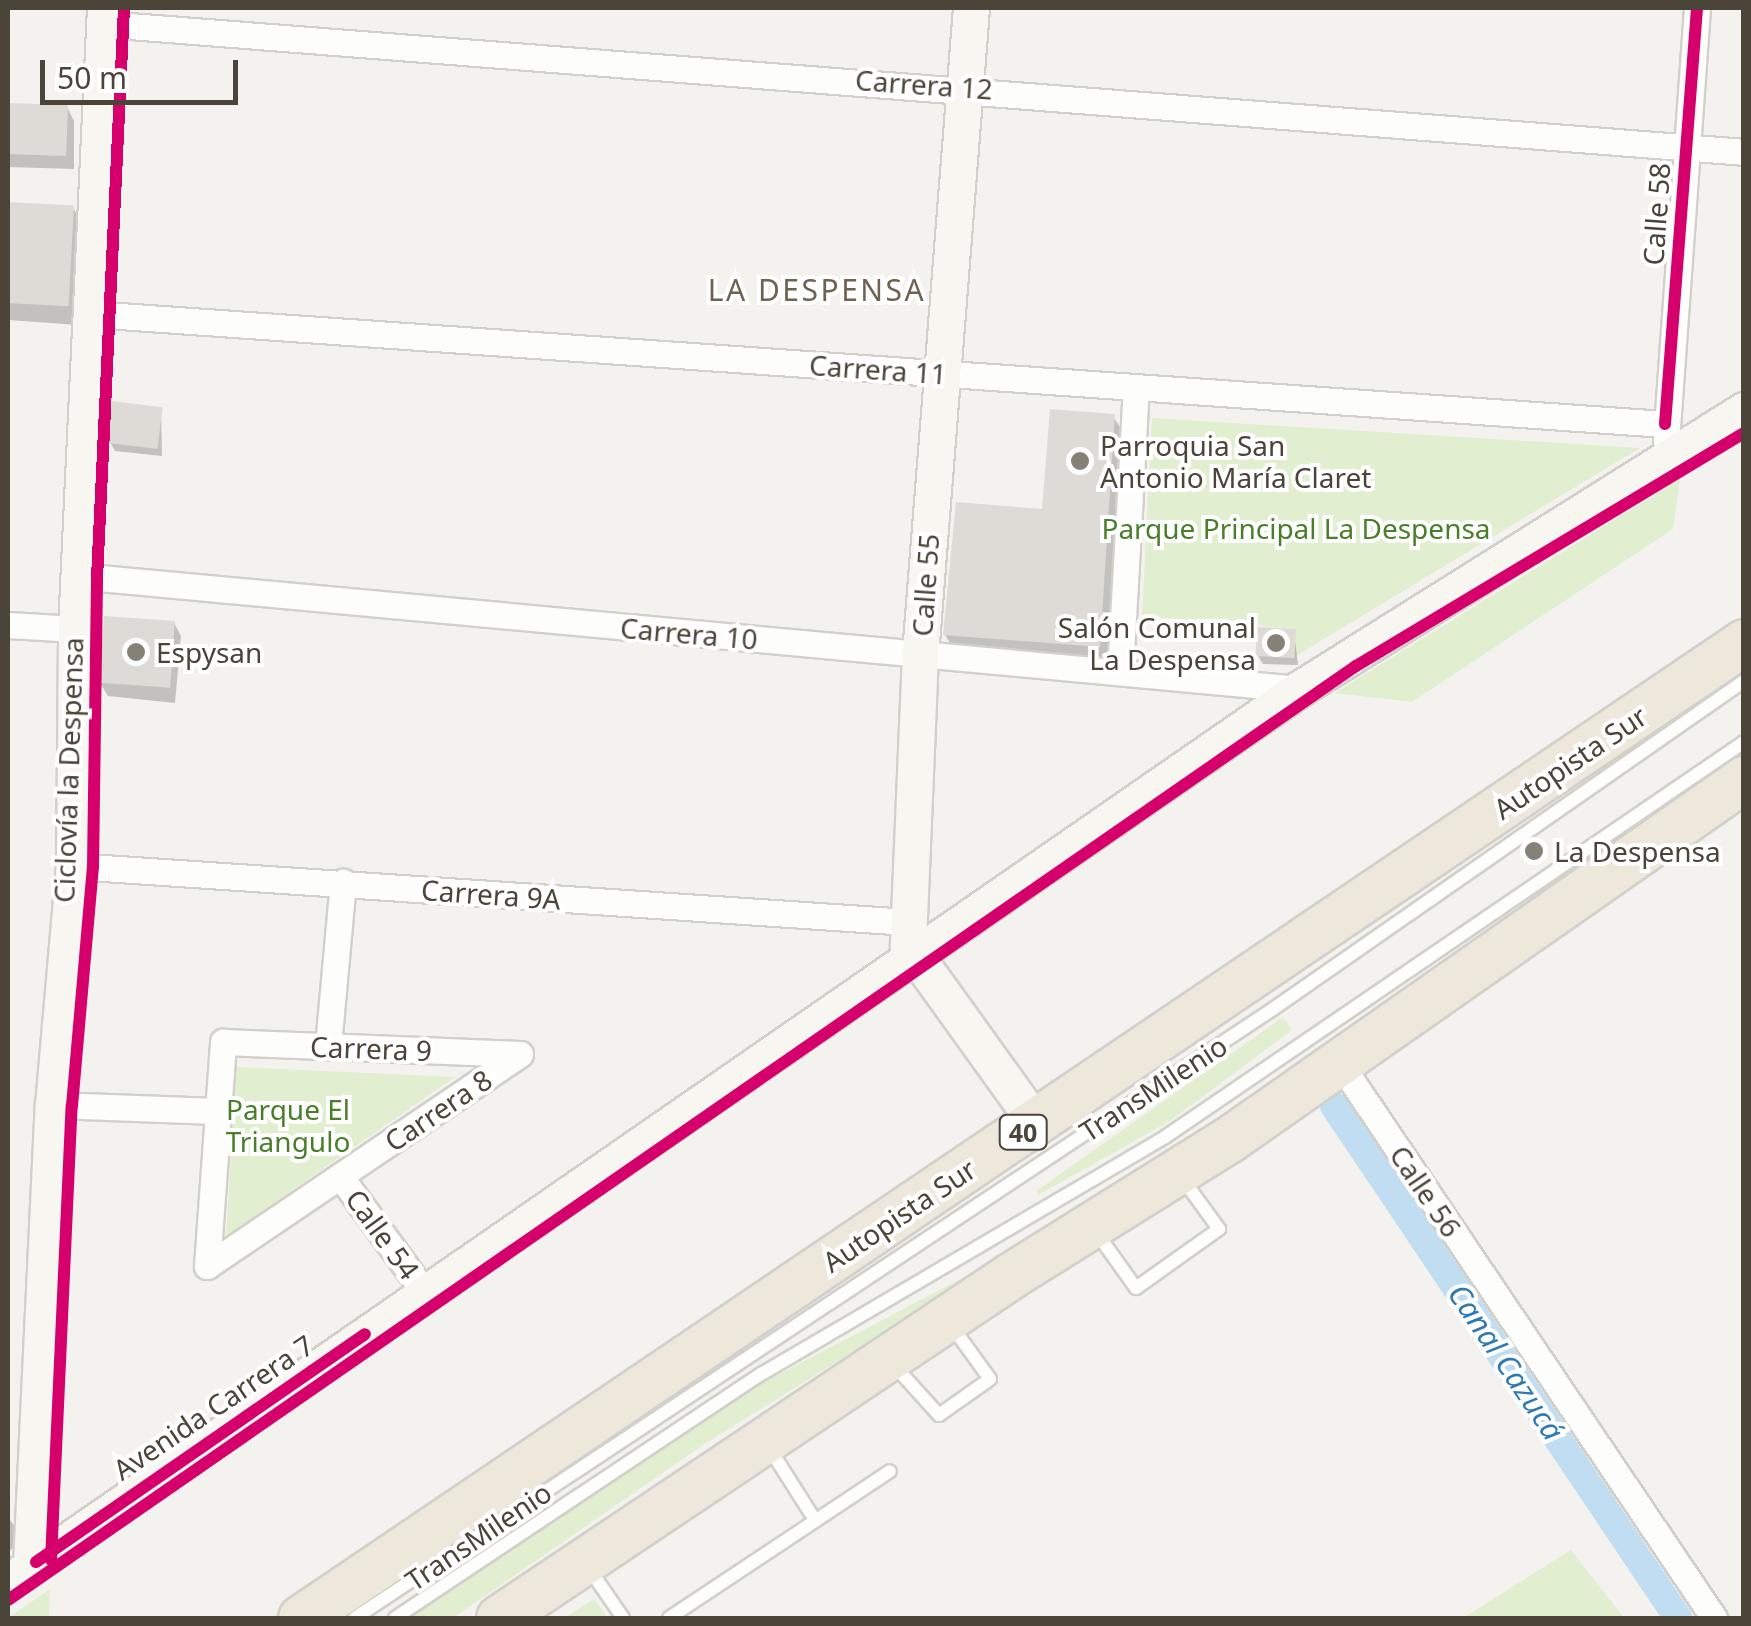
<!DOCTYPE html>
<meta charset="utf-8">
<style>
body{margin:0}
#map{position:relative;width:1751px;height:1626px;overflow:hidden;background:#f4f2ee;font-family:"Noto Sans",sans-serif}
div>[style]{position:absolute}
.green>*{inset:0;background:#e1eecf;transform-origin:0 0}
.shadow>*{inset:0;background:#0003}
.canal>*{height:28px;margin:-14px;padding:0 14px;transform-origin:14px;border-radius:14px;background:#c0ddf1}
.building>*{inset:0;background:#dedbd6;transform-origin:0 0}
.roads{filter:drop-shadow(2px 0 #d2d0cb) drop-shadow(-2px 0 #d2d0cb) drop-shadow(0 2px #d2d0cb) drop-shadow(0 -2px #d2d0cb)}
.lane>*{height:12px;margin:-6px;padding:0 6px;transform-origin:6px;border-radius:6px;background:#fdfdfc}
.street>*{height:25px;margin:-12.5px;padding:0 12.5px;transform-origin:12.5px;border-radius:12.5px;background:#fdfdfc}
.secondary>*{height:35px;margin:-17.5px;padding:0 17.5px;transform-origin:17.5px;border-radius:17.5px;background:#f7f6f1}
.highway>*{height:45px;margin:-22.5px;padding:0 22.5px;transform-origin:22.5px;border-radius:22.5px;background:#ede8db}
.cycleway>*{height:12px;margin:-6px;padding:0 6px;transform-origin:6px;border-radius:6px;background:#d6006c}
.dots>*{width:28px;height:28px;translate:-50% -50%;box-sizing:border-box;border:5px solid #fff;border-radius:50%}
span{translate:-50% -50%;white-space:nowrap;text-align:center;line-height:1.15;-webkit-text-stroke:8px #fff;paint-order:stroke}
.shield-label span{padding:2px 8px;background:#fff;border:2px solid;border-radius:8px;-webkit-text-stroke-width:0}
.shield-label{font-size:25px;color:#4b4439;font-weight:700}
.street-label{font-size:28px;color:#4b4439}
.poi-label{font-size:28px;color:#4b4439}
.left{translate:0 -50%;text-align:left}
.right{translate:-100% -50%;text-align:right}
.park-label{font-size:28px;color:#4a7f2a}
.neighbourhood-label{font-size:30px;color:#6e6250;letter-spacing:2.5px}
.water-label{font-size:30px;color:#2e7ab2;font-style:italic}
.frame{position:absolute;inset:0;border:10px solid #4b4439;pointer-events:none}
.scale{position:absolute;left:40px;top:60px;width:198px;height:45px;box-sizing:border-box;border:5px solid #4b4439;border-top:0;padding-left:12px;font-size:30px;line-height:35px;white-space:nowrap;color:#4b4439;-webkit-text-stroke:8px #fff;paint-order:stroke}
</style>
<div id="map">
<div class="green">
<i style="clip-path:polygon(1152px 418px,1640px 448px,1294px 657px,1295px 629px,1142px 616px)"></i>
<i style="clip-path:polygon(1680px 479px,1673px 529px,1412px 702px,1335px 693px)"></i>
<i style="clip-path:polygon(1283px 1017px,1292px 1030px,1170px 1121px,1038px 1195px,1036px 1191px)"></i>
<i style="clip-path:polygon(236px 1067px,455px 1077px,226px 1236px)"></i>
<i style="left:1344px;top:1099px;width:627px;height:24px;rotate:56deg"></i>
<i style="clip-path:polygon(1025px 1245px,706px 1443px,453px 1618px,410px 1618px,753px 1388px)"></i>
<i style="clip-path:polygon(1571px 1550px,1624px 1618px,1463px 1618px)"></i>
<i style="clip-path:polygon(50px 1589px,49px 1618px,8px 1618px)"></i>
<i style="clip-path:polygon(594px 1599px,608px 1618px,564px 1618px)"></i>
</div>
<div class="shadow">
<i style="clip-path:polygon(8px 106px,67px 107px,74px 121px,74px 169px,8px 167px)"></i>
<i style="clip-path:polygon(8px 205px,73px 208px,84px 226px,79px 325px,8px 320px)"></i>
<i style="clip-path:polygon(161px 409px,162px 456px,115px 451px,110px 442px)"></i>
<i style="clip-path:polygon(1113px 416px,1121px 429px,1107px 659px,953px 648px,945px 635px)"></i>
<i style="clip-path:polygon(174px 623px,181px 636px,175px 703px,108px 696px,100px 683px)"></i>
<i style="clip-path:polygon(1294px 632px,1298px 665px,1263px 664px,1258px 656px)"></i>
<i style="clip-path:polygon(8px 1517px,18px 1531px,17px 1545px,8px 1552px)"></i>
</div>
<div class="canal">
<i style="left:1334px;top:1106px;width:617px;rotate:56.1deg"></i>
</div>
<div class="building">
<i style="left:8px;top:103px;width:60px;height:51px;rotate:2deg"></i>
<i style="left:8px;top:202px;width:66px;height:101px;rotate:3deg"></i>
<i style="left:112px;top:401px;width:51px;height:42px;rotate:7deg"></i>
<i style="clip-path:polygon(1050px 409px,1115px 414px,1100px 647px,943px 635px,956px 502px,1042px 509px)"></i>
<i style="left:104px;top:616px;width:71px;height:67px;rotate:4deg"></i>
<i style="left:1257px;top:627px;width:39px;height:29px;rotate:3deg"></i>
</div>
<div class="roads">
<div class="lane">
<i style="left:1096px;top:1232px;width:69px;rotate:54.5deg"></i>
<i style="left:1136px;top:1288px;width:102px;rotate:-35.4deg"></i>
<i style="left:1219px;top:1229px;width:63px;rotate:-126deg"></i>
<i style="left:892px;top:1363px;width:70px;rotate:47.9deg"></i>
<i style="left:939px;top:1415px;width:62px;rotate:-35.2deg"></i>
<i style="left:990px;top:1379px;width:67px;rotate:-125.8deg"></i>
<i style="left:768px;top:1446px;width:88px;rotate:57.6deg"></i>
<i style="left:588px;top:1567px;width:62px;rotate:55.5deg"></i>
<i style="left:355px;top:1618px;width:1102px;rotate:-33.56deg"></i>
<i style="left:1273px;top:1009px;width:574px;rotate:-34.85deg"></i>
<i style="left:395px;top:1618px;width:442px;rotate:-33.7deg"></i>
<i style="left:763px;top:1373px;width:466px;rotate:-30.4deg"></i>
<i style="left:1165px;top:1137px;width:701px;rotate:-34.3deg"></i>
<i style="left:669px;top:1618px;width:265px;rotate:-33.6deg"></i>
</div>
<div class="street">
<i style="left:104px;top:24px;width:1645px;rotate:4.46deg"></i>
<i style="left:91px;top:314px;width:1578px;rotate:4deg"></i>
<i style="left:1666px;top:441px;width:434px;rotate:-85.9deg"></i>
<i style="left:78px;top:576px;width:1226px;rotate:5.29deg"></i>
<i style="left:8px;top:625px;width:68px;rotate:3.4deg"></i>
<i style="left:1120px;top:672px;width:285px;rotate:-86.8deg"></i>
<i style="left:74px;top:866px;width:836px;rotate:3.84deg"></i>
<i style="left:328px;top:1046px;width:165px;rotate:-84.8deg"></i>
<i style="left:1339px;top:1062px;width:671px;rotate:56deg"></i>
<i style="left:53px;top:1105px;width:165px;rotate:2.1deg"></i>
<i style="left:340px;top:1176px;width:145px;rotate:54deg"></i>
<i style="left:207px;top:1266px;width:225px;rotate:-85.9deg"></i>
<i style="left:223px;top:1042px;width:297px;rotate:2.3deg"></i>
<i style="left:207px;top:1266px;width:378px;rotate:-34.1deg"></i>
</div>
<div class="secondary">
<i style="left:971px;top:8px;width:648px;rotate:94.51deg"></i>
<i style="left:920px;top:654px;width:291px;rotate:92.4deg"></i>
<i style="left:908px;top:945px;width:219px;rotate:54.3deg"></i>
<i style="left:31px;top:1565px;width:461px;rotate:-87.3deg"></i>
<i style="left:53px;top:1105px;width:240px;rotate:-85deg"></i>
<i style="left:74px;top:866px;width:237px;rotate:-89.5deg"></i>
<i style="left:76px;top:629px;width:622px;rotate:-87.33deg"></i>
<i style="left:8px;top:1582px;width:1570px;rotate:-34.67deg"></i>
<i style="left:1299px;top:689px;width:525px;rotate:-32.09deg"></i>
</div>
<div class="highway">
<i style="left:301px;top:1618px;width:1742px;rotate:-34.07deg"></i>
<i style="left:499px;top:1618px;width:615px;rotate:-33.79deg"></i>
<i style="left:1010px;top:1276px;width:257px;rotate:-32deg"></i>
<i style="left:1228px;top:1140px;width:630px;rotate:-34.98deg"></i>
</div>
</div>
<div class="cycleway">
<i style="left:1665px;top:424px;width:417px;rotate:-85.6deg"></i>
<i style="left:51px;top:1560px;width:454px;rotate:-87.4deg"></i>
<i style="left:72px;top:1106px;width:240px;rotate:-85deg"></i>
<i style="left:93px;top:867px;width:289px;rotate:-89.2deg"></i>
<i style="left:97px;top:578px;width:571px;rotate:-87.29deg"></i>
<i style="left:36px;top:1562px;width:400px;rotate:-34.7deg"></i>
<i style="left:8px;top:1600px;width:1640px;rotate:-34.72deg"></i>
<i style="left:1356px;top:666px;width:453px;rotate:-31deg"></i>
</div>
<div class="dots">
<i style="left:1080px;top:461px;background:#868178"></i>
<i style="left:1276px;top:643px;background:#868178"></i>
<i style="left:136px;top:652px;background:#868178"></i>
<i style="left:1534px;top:851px;background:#868178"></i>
</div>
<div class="shield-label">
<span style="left:1023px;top:1132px">40</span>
</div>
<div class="street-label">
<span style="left:924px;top:84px;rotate:4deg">Carrera 12</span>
<span style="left:1656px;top:214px;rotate:-86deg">Calle 58</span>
<span style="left:878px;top:369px;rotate:4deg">Carrera 11</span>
<span style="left:925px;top:585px;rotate:-86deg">Calle 55</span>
<span style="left:689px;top:633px;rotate:5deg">Carrera 10</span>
<span style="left:1570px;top:762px;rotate:-34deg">Autopista Sur</span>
<span style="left:68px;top:770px;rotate:-88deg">Ciclovía la Despensa</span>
<span style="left:491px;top:894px;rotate:4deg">Carrera 9A</span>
<span style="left:371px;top:1048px;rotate:2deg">Carrera 9</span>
<span style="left:1153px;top:1088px;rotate:-33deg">TransMilenio</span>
<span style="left:438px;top:1110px;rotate:-34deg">Carrera 8</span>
<span style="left:1426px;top:1191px;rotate:56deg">Calle 56</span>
<span style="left:899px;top:1215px;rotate:-34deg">Autopista Sur</span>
<span style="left:383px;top:1234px;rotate:54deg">Calle 54</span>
<span style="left:213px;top:1407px;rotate:-34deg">Avenida Carrera 7</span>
<span style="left:478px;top:1536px;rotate:-34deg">TransMilenio</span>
</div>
<div class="poi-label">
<span class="left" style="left:1100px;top:461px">Parroquia San<br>Antonio María Claret</span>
<span class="right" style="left:1256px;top:643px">Salón Comunal<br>La Despensa</span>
<span class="left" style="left:156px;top:652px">Espysan</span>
<span class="left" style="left:1554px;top:851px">La Despensa</span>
</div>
<div class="park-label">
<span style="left:1296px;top:528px">Parque Principal La Despensa</span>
<span style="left:288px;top:1125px">Parque El<br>Triangulo</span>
</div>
<div class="neighbourhood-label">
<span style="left:817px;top:290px">LA DESPENSA</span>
</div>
<div class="water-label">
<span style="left:1506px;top:1362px;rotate:56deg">Canal Cazucá</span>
</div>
<div class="frame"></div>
<div class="scale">50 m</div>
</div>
